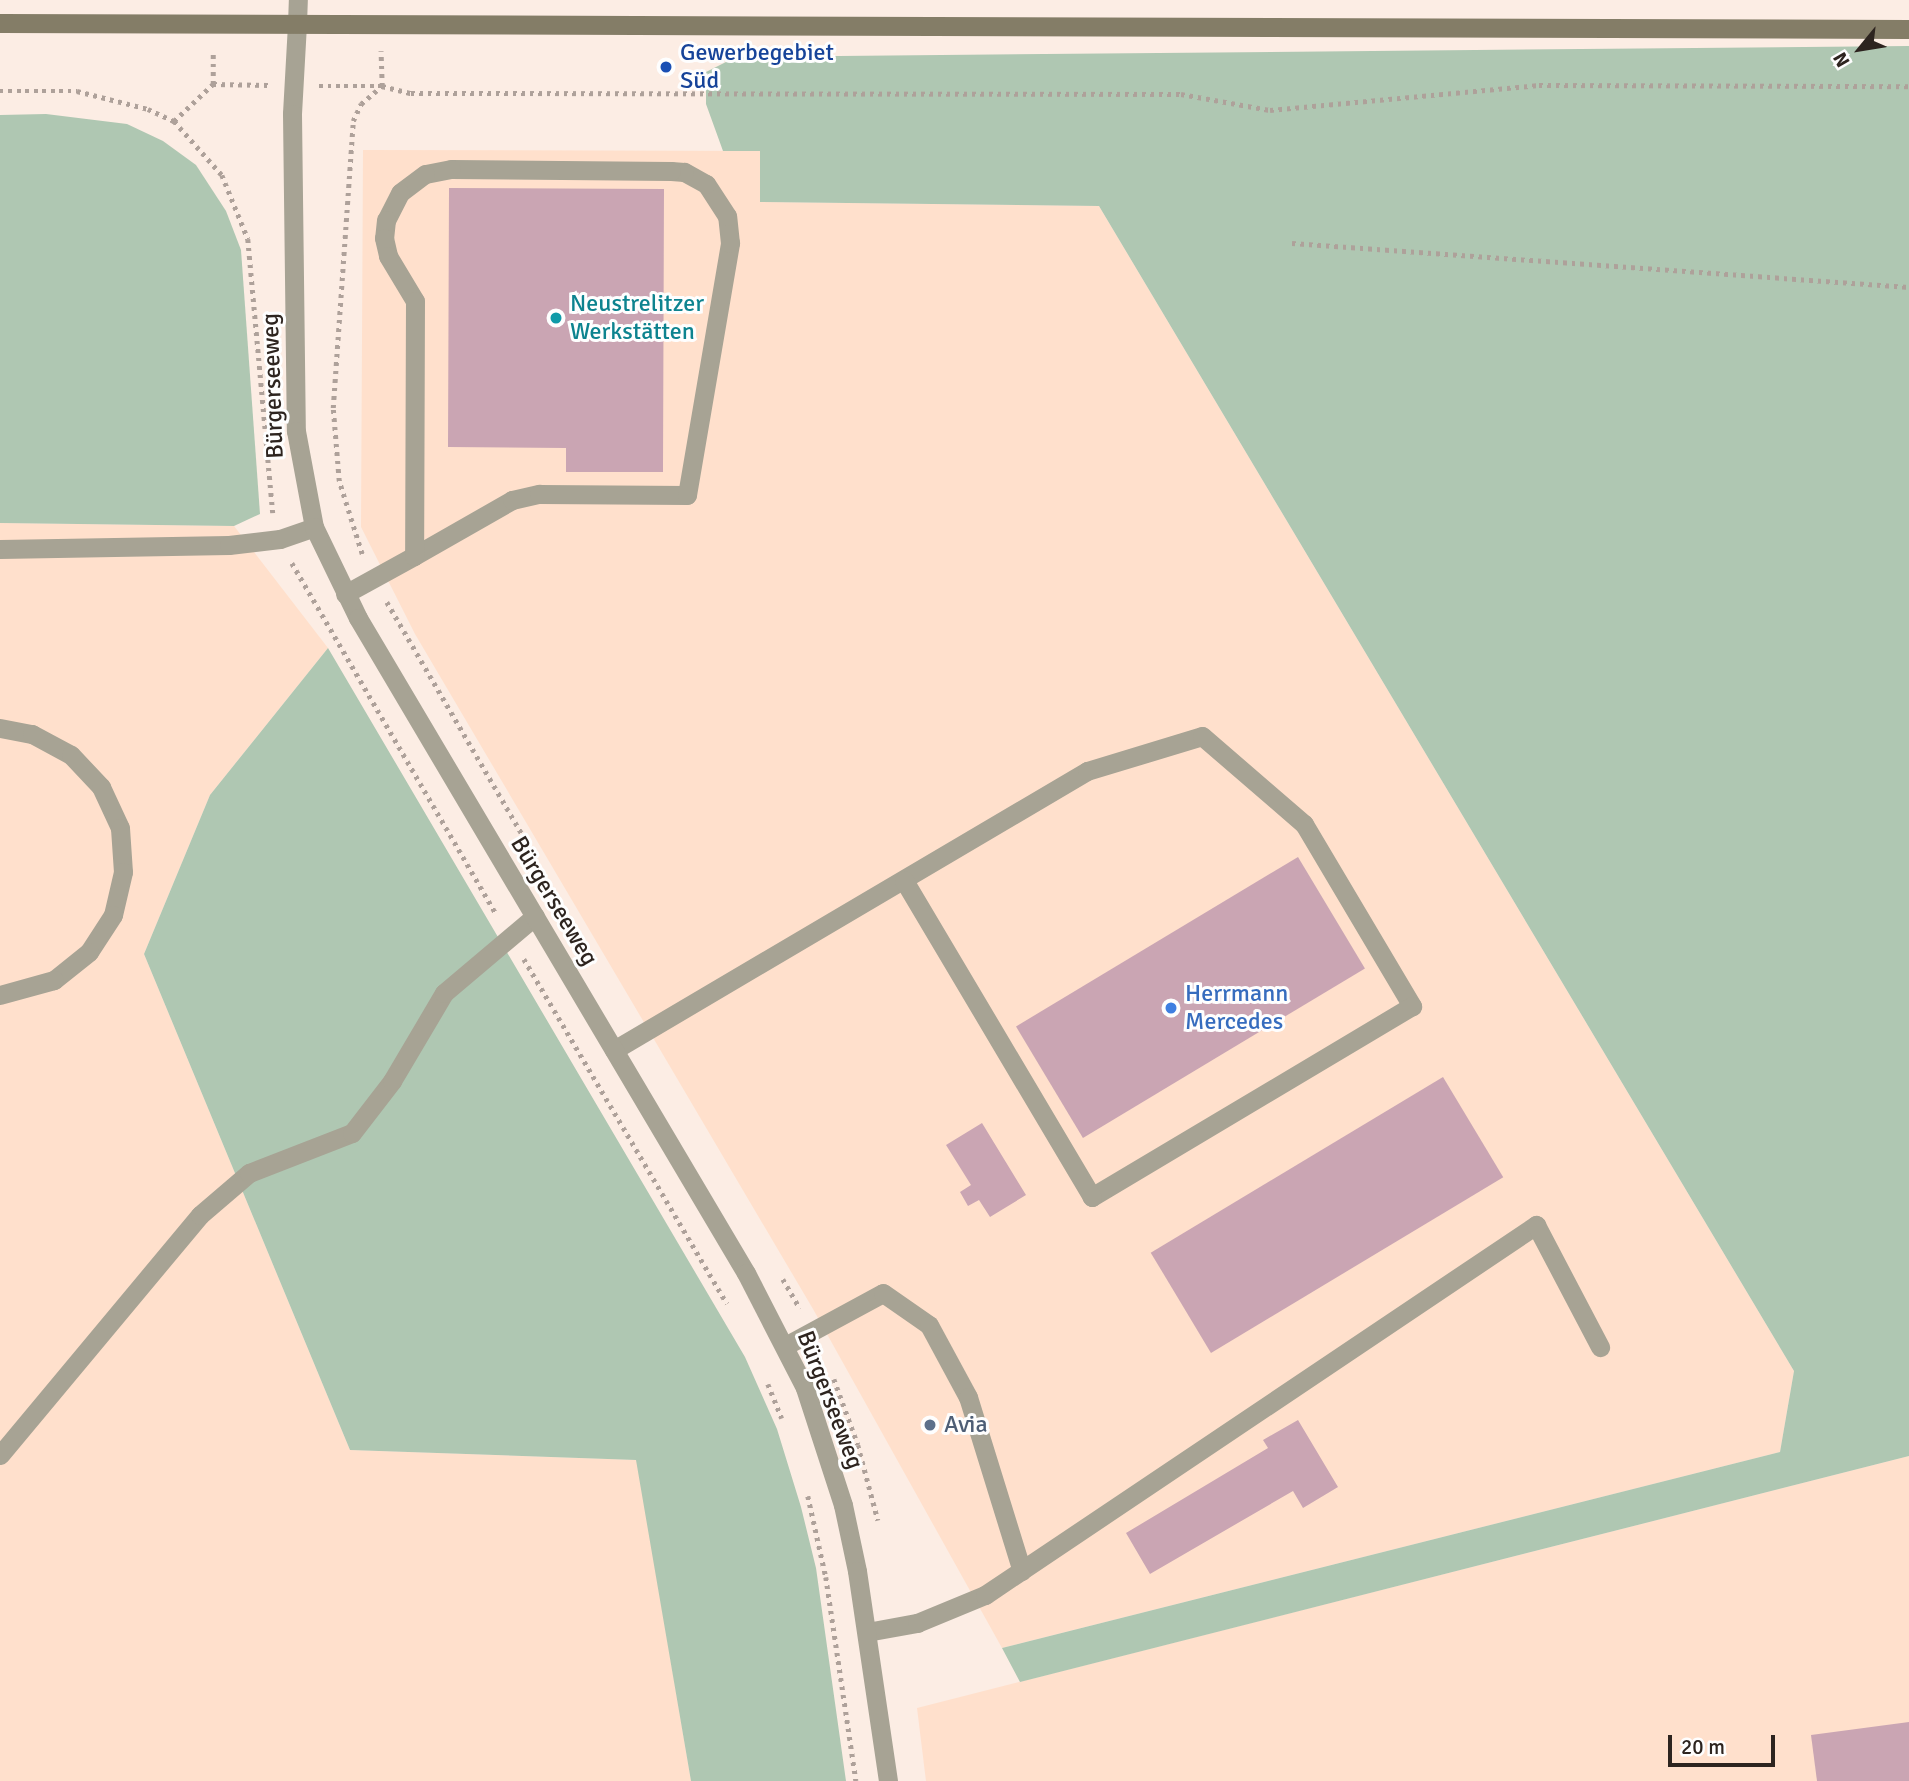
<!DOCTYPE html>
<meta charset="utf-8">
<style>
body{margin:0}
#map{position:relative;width:1909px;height:1781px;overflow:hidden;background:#fcede4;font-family:Signika,sans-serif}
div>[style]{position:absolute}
.built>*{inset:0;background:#ffe0cc}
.green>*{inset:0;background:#afc7b2}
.building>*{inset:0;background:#caa5b3;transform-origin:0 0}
.path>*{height:4.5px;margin-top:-2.25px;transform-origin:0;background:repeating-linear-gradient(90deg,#aea19a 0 3.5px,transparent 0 8.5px)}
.service>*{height:19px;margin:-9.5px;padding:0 9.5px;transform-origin:9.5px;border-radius:9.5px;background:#a7a394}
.minor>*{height:19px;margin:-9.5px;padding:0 9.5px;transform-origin:9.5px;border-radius:9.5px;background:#a7a394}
.tertiary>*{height:19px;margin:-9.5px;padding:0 9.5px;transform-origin:9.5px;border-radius:9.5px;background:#a7a394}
.secondary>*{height:19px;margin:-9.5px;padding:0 9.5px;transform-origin:9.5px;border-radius:9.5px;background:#847d67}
.dots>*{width:19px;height:19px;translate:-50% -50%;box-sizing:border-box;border:4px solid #fefefe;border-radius:50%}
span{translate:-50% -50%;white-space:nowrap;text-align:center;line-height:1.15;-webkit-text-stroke:6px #fefefe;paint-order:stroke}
.transit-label{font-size:24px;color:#164399}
.left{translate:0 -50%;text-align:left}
.culture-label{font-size:24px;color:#0d838f}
.street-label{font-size:24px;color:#2d241f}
.shop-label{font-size:24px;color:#366cbe}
.service-label{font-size:24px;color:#4e5e75}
.north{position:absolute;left:1825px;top:14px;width:70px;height:70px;-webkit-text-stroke:5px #fefefe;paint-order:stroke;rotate:240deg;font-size:19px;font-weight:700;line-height:28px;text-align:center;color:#2d241f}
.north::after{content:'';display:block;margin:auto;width:24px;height:32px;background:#2d241f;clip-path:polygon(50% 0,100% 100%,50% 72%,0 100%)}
.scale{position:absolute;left:1668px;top:1735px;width:107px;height:32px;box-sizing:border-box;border:4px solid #2d241f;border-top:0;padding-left:9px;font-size:21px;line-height:24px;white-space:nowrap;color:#2d241f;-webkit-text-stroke:5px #fefefe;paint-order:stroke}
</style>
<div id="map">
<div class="built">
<i style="clip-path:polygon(363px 150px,760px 151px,760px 202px,1099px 206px,1794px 1371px,1780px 1452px,1002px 1648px,813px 1309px,415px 634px,361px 527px)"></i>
<i style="clip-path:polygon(0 523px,234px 526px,328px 648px,210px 795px,144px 954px,350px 1450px,637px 1460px,691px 1781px,0 1781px)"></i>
<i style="clip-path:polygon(1909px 1456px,1909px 1781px,926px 1781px,917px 1708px)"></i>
</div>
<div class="green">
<i style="clip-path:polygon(1909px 46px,1909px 1456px,1020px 1682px,1002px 1648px,1780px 1452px,1794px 1371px,1099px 206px,760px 202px,760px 151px,723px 151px,706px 104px,706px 72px,736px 57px)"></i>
<i style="clip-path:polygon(46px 114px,127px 124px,163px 141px,196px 165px,226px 211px,241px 250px,260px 514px,234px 526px,0 523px,0 115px)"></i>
<i style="clip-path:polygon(328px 648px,745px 1357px,777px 1429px,801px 1507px,816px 1568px,846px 1781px,691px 1781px,636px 1460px,350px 1450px,144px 954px,210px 795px)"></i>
</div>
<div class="building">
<i style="clip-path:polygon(449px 188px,664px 189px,663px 472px,566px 472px,566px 448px,448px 447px)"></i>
<i style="left:1298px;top:857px;width:130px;height:329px;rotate:59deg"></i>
<i style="left:1443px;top:1077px;width:117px;height:341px;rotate:59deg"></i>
<i style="clip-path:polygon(982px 1123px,1026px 1195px,990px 1217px,979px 1200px,968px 1206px,960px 1192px,971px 1185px,946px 1145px)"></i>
<i style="clip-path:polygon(1298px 1420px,1338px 1487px,1303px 1508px,1293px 1491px,1150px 1574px,1126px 1533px,1268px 1448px,1263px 1440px)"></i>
<i style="clip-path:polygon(1909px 1722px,1909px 1781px,1817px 1781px,1811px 1735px)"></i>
</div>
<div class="path">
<i style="left:213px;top:84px;width:55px;rotate:1deg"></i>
<i style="left:319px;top:86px;width:63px"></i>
<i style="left:382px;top:86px;width:30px;rotate:14deg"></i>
<i style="left:411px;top:93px;width:770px;rotate:0.07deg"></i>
<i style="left:1181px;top:94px;width:90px;rotate:10.2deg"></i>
<i style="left:1270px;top:110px;width:270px;rotate:-5.3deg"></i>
<i style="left:1539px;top:85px;width:370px;rotate:0.2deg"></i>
<i style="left:0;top:91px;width:77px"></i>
<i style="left:77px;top:91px;width:73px;rotate:14.2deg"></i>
<i style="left:148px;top:109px;width:29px;rotate:25deg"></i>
<i style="left:174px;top:121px;width:72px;rotate:48.4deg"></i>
<i style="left:222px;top:175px;width:69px;rotate:67.9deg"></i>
<i style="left:248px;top:239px;width:275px;rotate:84.8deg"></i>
<i style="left:174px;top:121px;width:54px;rotate:-43.5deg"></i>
<i style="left:213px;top:84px;width:32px;rotate:-90deg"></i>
<i style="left:1292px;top:243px;width:619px;rotate:4.08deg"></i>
<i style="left:362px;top:554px;width:77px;rotate:-107.5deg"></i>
<i style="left:339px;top:481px;width:73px;rotate:-94.7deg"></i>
<i style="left:333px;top:408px;width:288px;rotate:-86deg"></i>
<i style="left:353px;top:121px;width:19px;rotate:-65deg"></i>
<i style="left:361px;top:104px;width:28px;rotate:-41deg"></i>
<i style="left:382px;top:86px;width:35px;rotate:-92deg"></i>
<i style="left:292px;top:563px;width:405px;rotate:59.8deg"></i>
<i style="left:387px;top:602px;width:279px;rotate:59.8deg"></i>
<i style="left:524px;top:959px;width:400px;rotate:59.5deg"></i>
<i style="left:783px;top:1279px;width:34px;rotate:60deg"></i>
<i style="left:834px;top:1379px;width:70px;rotate:70deg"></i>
<i style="left:858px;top:1445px;width:78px;rotate:75.1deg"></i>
<i style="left:768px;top:1384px;width:37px;rotate:68deg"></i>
<i style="left:808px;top:1496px;width:83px;rotate:77.5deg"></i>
<i style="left:826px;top:1577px;width:206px;rotate:81.6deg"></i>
</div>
<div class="service">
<i style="left:0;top:549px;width:229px;rotate:-1deg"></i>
<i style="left:229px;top:545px;width:51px;rotate:-6.7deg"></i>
<i style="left:280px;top:539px;width:36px;rotate:-19deg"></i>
<i style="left:345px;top:594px;width:79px;rotate:-28.8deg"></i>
<i style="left:414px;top:556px;width:113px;rotate:-29.7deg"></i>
<i style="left:512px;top:500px;width:28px;rotate:-13deg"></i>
<i style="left:539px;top:494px;width:148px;rotate:0.4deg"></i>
<i style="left:687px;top:495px;width:256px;rotate:-80.3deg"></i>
<i style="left:730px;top:243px;width:27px;rotate:-96deg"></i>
<i style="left:727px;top:216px;width:38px;rotate:-123deg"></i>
<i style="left:706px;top:184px;width:25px;rotate:-151deg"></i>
<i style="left:684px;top:172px;width:13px;rotate:-176deg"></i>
<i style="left:671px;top:171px;width:220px;rotate:-179.5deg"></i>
<i style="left:451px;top:169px;width:26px;rotate:169deg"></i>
<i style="left:425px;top:174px;width:31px;rotate:143deg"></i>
<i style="left:400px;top:193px;width:30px;rotate:117deg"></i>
<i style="left:386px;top:220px;width:18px;rotate:96deg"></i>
<i style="left:384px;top:238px;width:18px;rotate:77deg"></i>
<i style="left:388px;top:256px;width:52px;rotate:59deg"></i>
<i style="left:415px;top:301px;width:255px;rotate:90.2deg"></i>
<i style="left:0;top:728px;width:33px;rotate:11deg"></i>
<i style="left:32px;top:734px;width:44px;rotate:28.3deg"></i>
<i style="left:71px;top:755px;width:44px;rotate:46.8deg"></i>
<i style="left:101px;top:787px;width:45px;rotate:65.1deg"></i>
<i style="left:120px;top:828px;width:44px;rotate:86.1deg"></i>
<i style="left:123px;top:872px;width:44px;rotate:103.1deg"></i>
<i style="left:113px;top:915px;width:44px;rotate:123deg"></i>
<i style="left:89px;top:952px;width:45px;rotate:141.3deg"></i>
<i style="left:54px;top:980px;width:56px;rotate:164.5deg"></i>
<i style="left:614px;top:1050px;width:549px;rotate:-30.53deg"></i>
<i style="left:1087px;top:771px;width:120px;rotate:-16.9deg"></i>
<i style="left:1202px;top:736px;width:135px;rotate:40.8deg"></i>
<i style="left:1304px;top:824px;width:212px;rotate:59.3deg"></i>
<i style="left:1412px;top:1006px;width:373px;rotate:149.2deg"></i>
<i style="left:1092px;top:1197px;width:368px;rotate:-120.7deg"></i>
<i style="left:785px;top:1346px;width:111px;rotate:-28.4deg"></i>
<i style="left:883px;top:1293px;width:56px;rotate:34.8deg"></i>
<i style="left:929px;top:1325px;width:82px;rotate:61.6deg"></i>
<i style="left:968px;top:1397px;width:182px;rotate:72.8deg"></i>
<i style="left:0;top:1455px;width:312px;rotate:-50.2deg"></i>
<i style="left:200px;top:1215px;width:65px;rotate:-40.6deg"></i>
<i style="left:249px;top:1173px;width:110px;rotate:-21.2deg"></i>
<i style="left:352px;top:1133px;width:66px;rotate:-52.4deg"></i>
<i style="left:392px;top:1081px;width:102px;rotate:-59.4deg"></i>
<i style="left:444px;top:993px;width:119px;rotate:-40.2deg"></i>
<i style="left:867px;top:1632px;width:51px;rotate:-10.2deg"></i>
<i style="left:917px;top:1623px;width:74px;rotate:-22.4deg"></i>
<i style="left:985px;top:1595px;width:664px;rotate:-33.88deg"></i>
<i style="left:1536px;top:1225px;width:138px;rotate:62.3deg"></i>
</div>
<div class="minor">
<i style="left:297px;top:24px;width:24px;rotate:-88deg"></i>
</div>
<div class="tertiary">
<i style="left:297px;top:24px;width:90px;rotate:93.2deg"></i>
<i style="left:292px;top:114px;width:317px;rotate:89.3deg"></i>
<i style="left:296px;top:431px;width:98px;rotate:79.4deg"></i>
<i style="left:314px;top:527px;width:101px;rotate:64.2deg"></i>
<i style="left:358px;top:618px;width:761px;rotate:59.36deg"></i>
<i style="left:746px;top:1273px;width:129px;rotate:62.8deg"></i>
<i style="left:805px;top:1388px;width:123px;rotate:72deg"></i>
<i style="left:843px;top:1505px;width:67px;rotate:78deg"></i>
<i style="left:857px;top:1571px;width:212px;rotate:81.6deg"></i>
</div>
<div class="secondary">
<i style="left:0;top:23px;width:1909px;rotate:0.18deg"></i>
</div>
<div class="dots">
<i style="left:666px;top:67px;background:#1a4fb4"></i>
<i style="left:556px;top:318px;background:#0f9aa8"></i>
<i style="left:1171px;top:1008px;background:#3f7fe0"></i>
<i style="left:930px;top:1425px;background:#5c6f8a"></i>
</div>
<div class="transit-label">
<span class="left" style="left:680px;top:67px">Gewerbegebiet<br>Süd</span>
</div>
<div class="culture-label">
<span class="left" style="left:570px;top:318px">Neustrelitzer<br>Werkstätten</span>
</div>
<div class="street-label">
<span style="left:273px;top:386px;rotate:-92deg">Bürgerseeweg</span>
<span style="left:554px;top:901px;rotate:59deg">Bürgerseeweg</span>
<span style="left:830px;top:1400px;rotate:69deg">Bürgerseeweg</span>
</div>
<div class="shop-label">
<span class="left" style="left:1185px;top:1008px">Herrmann<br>Mercedes</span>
</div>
<div class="service-label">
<span class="left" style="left:944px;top:1425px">Avia</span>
</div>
<div class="north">N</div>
<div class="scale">20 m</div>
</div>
